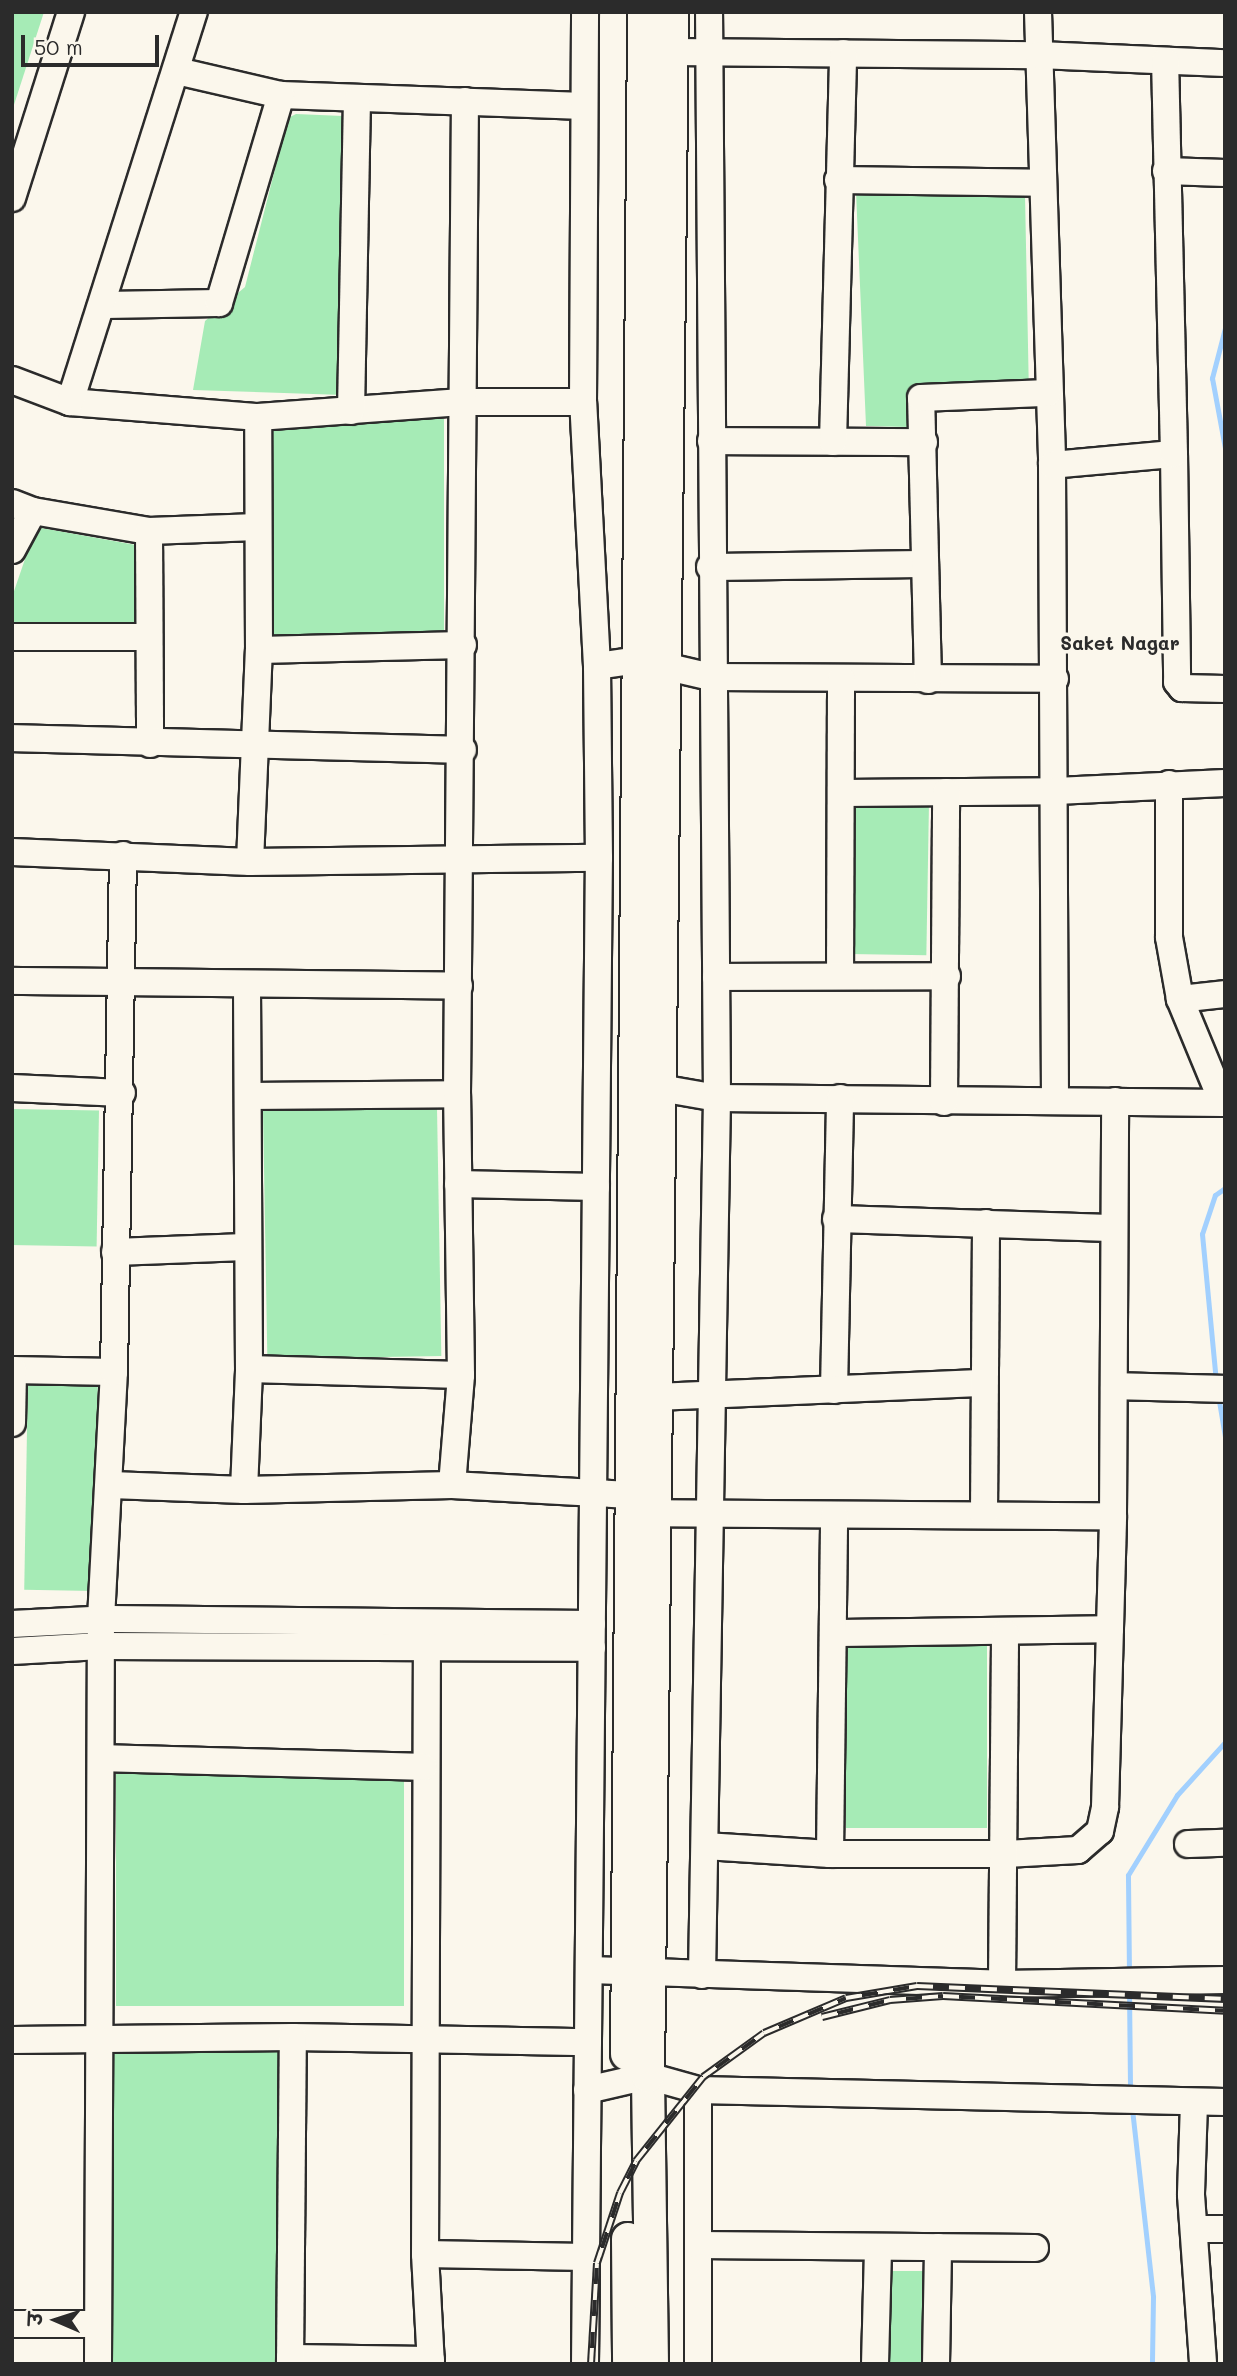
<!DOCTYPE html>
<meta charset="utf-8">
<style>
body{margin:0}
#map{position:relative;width:1237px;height:2376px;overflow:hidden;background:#fbf7ec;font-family:Mali,"Playpen Sans Deva",sans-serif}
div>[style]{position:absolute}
.green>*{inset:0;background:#a6ebb6;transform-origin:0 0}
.stream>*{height:5px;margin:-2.5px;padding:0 2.5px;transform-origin:2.5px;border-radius:2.5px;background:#a2d0fe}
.roads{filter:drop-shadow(2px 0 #2b2b2b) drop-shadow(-2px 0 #2b2b2b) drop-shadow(0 2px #2b2b2b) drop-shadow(0 -2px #2b2b2b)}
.minor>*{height:26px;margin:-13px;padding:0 13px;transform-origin:13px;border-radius:13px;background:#fbf7ec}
.major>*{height:32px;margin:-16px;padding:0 16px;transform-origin:16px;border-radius:16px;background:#fbf7ec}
.rail>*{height:8px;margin-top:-4px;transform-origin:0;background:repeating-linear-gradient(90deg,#fbf7ec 0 16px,#2b2b2b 0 32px);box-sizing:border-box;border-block:2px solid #2b2b2b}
span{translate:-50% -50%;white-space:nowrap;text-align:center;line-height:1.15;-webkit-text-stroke:7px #fbf7ec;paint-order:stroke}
.neighbourhood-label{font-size:19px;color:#2b2b2b;font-weight:700}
.frame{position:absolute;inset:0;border:14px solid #2b2b2b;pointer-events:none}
.north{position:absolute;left:21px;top:2285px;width:70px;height:70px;-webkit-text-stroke:5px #fbf7ec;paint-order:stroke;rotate:273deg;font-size:19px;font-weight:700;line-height:28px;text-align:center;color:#2b2b2b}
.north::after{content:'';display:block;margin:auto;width:24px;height:32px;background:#2b2b2b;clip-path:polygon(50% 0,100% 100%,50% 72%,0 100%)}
.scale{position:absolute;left:21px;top:35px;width:138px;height:32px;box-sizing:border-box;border:4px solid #2b2b2b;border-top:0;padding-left:9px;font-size:21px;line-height:24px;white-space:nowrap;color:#2b2b2b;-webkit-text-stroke:5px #fbf7ec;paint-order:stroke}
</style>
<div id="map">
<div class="green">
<i style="clip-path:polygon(12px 12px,44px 12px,12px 111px)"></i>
<i style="clip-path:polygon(296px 114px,343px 116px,343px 395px,193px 390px,205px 321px,245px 287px,288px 118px)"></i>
<i style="clip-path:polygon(856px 192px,1025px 195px,1029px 396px,933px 402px,908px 427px,866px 426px)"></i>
<i style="left:444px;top:419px;width:216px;height:173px;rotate:90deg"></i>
<i style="clip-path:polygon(36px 527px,136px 545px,136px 627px,12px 626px,12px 597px)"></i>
<i style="left:852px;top:802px;width:77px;height:152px;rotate:1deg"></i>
<i style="left:437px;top:1108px;width:248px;height:174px;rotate:89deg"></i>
<i style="left:12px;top:1109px;width:87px;height:136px;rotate:1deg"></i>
<i style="left:98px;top:1374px;width:217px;height:70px;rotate:91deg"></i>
<i style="left:846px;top:1641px;width:141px;height:187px"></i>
<i style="left:116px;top:1774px;width:288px;height:232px"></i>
<i style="left:282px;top:2043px;width:321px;height:173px;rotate:90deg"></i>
<i style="left:928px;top:2271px;width:93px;height:42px;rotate:90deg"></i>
</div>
<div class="stream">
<i style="left:1225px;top:328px;width:52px;rotate:104.6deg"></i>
<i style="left:1212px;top:378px;width:71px;rotate:79.5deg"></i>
<i style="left:1216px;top:1382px;width:149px;rotate:-95.4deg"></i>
<i style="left:1202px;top:1234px;width:41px;rotate:-71.6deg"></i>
<i style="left:1215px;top:1195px;width:12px;rotate:-35deg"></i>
<i style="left:1218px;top:1395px;width:43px;rotate:80.5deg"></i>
<i style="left:1129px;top:1974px;width:99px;rotate:-90.6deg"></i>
<i style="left:1128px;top:1875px;width:94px;rotate:-58.5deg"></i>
<i style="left:1177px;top:1795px;width:72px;rotate:-47.8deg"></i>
<i style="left:1129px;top:1990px;width:102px;rotate:89.4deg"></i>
<i style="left:1132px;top:2109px;width:189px;rotate:83.6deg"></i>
<i style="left:1153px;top:2297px;width:67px;rotate:90.9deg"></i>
</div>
<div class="roads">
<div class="minor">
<i style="left:1038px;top:12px;width:453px;rotate:88.2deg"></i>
<i style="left:1052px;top:465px;width:636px;rotate:89.73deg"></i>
<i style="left:673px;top:52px;width:366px;rotate:0.5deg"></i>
<i style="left:1039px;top:55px;width:186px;rotate:2.5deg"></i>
<i style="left:177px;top:71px;width:107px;rotate:13deg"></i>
<i style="left:281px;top:95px;width:303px;rotate:2.1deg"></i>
<i style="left:1166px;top:171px;width:59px;rotate:1.9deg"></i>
<i style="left:838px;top:180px;width:204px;rotate:0.8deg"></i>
<i style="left:12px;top:198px;width:195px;rotate:-72.4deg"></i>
<i style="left:104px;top:305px;width:115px;rotate:-1deg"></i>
<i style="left:219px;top:303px;width:217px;rotate:-73.4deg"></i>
<i style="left:12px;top:380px;width:62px;rotate:20.8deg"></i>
<i style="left:70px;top:402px;width:189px;rotate:4.6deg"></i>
<i style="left:258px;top:417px;width:204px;rotate:-4.2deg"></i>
<i style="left:461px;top:402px;width:122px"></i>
<i style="left:70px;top:402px;width:409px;rotate:-72.4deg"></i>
<i style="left:351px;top:411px;width:310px;rotate:-88.9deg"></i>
<i style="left:711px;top:441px;width:213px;rotate:0.3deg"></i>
<i style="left:833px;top:442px;width:389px;rotate:-88.5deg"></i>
<i style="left:1174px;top:454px;width:228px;rotate:89.2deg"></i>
<i style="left:1177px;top:682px;width:8px;rotate:50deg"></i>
<i style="left:1182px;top:688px;width:43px;rotate:1.3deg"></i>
<i style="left:1052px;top:465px;width:122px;rotate:-5.2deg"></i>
<i style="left:1174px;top:454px;width:393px;rotate:-91.3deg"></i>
<i style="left:12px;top:503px;width:22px;rotate:21deg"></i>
<i style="left:33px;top:511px;width:118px;rotate:9.8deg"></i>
<i style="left:149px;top:531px;width:108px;rotate:-2.1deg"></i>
<i style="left:149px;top:531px;width:213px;rotate:89.7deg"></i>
<i style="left:12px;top:550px;width:44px;rotate:-61.7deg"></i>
<i style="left:710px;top:567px;width:215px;rotate:-0.8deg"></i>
<i style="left:12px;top:637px;width:137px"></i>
<i style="left:259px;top:650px;width:204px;rotate:-1.4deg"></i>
<i style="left:597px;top:666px;width:41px;rotate:-8.3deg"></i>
<i style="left:638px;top:660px;width:75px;rotate:13.1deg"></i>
<i style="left:711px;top:677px;width:344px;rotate:0.3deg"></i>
<i style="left:928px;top:680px;width:282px;rotate:-91.4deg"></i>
<i style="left:921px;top:398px;width:127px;rotate:-2.3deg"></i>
<i style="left:12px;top:738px;width:451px;rotate:1.5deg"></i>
<i style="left:842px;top:793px;width:214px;rotate:-0.5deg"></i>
<i style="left:1056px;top:791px;width:169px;rotate:-2.7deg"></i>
<i style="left:12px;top:852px;width:238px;rotate:2.4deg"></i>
<i style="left:250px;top:862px;width:349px;rotate:-0.7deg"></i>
<i style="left:250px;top:862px;width:212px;rotate:-87.6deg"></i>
<i style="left:259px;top:650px;width:233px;rotate:-90.2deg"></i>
<i style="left:840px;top:976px;width:297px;rotate:-89.8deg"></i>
<i style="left:716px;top:977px;width:231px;rotate:-0.2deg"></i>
<i style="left:12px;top:981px;width:447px;rotate:0.6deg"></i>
<i style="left:1180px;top:999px;width:45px;rotate:-6.3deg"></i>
<i style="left:12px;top:1088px;width:110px;rotate:2.6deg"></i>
<i style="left:660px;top:1088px;width:58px;rotate:10deg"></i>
<i style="left:717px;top:1098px;width:506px;rotate:0.57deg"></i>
<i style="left:1223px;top:1103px;width:113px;rotate:-112.5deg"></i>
<i style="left:1180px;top:999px;width:63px;rotate:-100.1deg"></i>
<i style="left:1169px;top:937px;width:153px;rotate:-90deg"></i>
<i style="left:248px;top:1096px;width:209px;rotate:-0.5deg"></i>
<i style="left:944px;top:1102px;width:310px;rotate:-89.6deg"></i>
<i style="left:458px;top:1184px;width:138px;rotate:1.2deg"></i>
<i style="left:836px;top:1219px;width:276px;rotate:1.9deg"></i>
<i style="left:115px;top:1252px;width:130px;rotate:-2.2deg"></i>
<i style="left:249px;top:1369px;width:212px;rotate:1.6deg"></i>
<i style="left:12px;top:1370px;width:102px;rotate:1.1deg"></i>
<i style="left:1114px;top:1386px;width:111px;rotate:1.5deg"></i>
<i style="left:834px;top:1390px;width:292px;rotate:-88.8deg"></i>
<i style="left:657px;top:1397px;width:327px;rotate:-2.5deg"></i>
<i style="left:12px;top:1423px;width:53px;rotate:-88.9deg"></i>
<i style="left:111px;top:1485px;width:133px;rotate:2.2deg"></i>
<i style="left:244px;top:1490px;width:208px;rotate:-1.4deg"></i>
<i style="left:452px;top:1485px;width:179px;rotate:3.2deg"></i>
<i style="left:452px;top:1485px;width:110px;rotate:-85.3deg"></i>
<i style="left:461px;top:1375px;width:281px;rotate:-90.8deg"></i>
<i style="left:457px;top:1094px;width:993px;rotate:-89.54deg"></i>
<i style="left:244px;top:1490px;width:121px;rotate:-87.6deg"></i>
<i style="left:249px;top:1369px;width:383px;rotate:-90.3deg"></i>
<i style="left:635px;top:1513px;width:478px;rotate:0.4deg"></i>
<i style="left:984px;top:1515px;width:292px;rotate:-89.6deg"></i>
<i style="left:427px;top:1623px;width:631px;rotate:90.18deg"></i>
<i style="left:425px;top:2254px;width:110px;rotate:86.9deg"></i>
<i style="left:12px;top:1624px;width:99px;rotate:-2.9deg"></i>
<i style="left:111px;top:1619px;width:481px;rotate:0.6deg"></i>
<i style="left:835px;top:1633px;width:275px;rotate:-0.8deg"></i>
<i style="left:12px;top:1651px;width:89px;rotate:-3.2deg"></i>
<i style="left:101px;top:1646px;width:491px;rotate:0.2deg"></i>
<i style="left:102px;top:1758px;width:322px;rotate:1.6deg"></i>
<i style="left:1188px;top:1844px;width:37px;rotate:-2deg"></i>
<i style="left:705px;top:1846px;width:125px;rotate:3.7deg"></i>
<i style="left:830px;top:1854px;width:176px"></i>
<i style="left:1006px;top:1854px;width:72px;rotate:-3.2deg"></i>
<i style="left:1078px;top:1850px;width:29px;rotate:-41deg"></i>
<i style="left:1100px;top:1831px;width:25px;rotate:-78deg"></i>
<i style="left:1105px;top:1807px;width:291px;rotate:-88.4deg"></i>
<i style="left:1113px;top:1516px;width:415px;rotate:-89.7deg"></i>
<i style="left:830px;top:1854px;width:339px;rotate:-89.3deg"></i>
<i style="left:590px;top:1970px;width:412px;rotate:1.9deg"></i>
<i style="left:1002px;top:1984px;width:223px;rotate:-1deg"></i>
<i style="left:702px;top:1975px;width:877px;rotate:-89.02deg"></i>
<i style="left:717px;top:1098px;width:1086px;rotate:-90.42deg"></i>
<i style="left:1002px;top:1984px;width:351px;rotate:-89.5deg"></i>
<i style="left:12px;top:2040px;width:281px;rotate:-0.6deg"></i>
<i style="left:293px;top:2037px;width:295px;rotate:1deg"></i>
<i style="left:587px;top:2090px;width:63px;rotate:-12.9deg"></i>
<i style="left:648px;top:2076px;width:52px;rotate:15.6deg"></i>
<i style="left:698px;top:2090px;width:527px;rotate:1.3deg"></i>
<i style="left:698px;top:2090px;width:274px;rotate:90deg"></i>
<i style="left:1194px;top:2103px;width:92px;rotate:91.9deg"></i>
<i style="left:1191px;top:2195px;width:169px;rotate:85.9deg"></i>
<i style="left:1196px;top:2229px;width:29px"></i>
<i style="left:698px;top:2245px;width:337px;rotate:0.5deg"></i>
<i style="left:425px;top:2254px;width:161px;rotate:1.1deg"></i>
<i style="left:12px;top:2324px;width:86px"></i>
<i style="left:290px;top:2358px;width:141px;rotate:0.8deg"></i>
<i style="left:98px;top:2364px;width:745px;rotate:-89.77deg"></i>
<i style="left:101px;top:1619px;width:247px;rotate:-87deg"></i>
<i style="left:114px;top:1372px;width:517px;rotate:-89deg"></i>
<i style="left:290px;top:2364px;width:327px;rotate:-89.5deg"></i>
<i style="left:585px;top:2364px;width:1506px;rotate:-89.47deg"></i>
<i style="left:599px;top:858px;width:192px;rotate:-90.6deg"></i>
<i style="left:597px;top:666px;width:264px;rotate:-93deg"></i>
<i style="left:583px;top:402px;width:390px;rotate:-89.7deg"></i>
<i style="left:875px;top:2364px;width:117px;rotate:-88.5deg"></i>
<i style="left:936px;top:2364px;width:117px;rotate:-89deg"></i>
</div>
<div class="major">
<i style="left:627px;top:2054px;width:2042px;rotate:-89.52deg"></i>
<i style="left:628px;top:2239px;width:125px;rotate:89.5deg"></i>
<i style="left:652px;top:2364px;width:288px;rotate:-90.8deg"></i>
<i style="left:648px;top:2076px;width:2064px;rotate:-89.33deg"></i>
</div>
</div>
<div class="rail">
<i style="left:822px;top:2017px;width:70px;rotate:-14deg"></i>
<i style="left:890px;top:2000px;width:53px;rotate:-4.3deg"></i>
<i style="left:943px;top:1996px;width:282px;rotate:3deg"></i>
<i style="left:591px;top:2364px;width:101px;rotate:-86.6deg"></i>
<i style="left:597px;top:2263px;width:74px;rotate:-71.8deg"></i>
<i style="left:620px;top:2193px;width:36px;rotate:-63deg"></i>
<i style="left:636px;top:2161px;width:107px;rotate:-51.4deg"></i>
<i style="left:703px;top:2077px;width:75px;rotate:-35.8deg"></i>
<i style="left:764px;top:2033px;width:89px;rotate:-23.1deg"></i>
<i style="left:846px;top:1998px;width:72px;rotate:-9.6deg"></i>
<i style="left:917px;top:1986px;width:308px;rotate:2.4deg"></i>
</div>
<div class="neighbourhood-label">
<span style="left:1120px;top:643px">Saket Nagar</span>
</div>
<div class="frame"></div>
<div class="north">उ</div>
<div class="scale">50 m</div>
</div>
